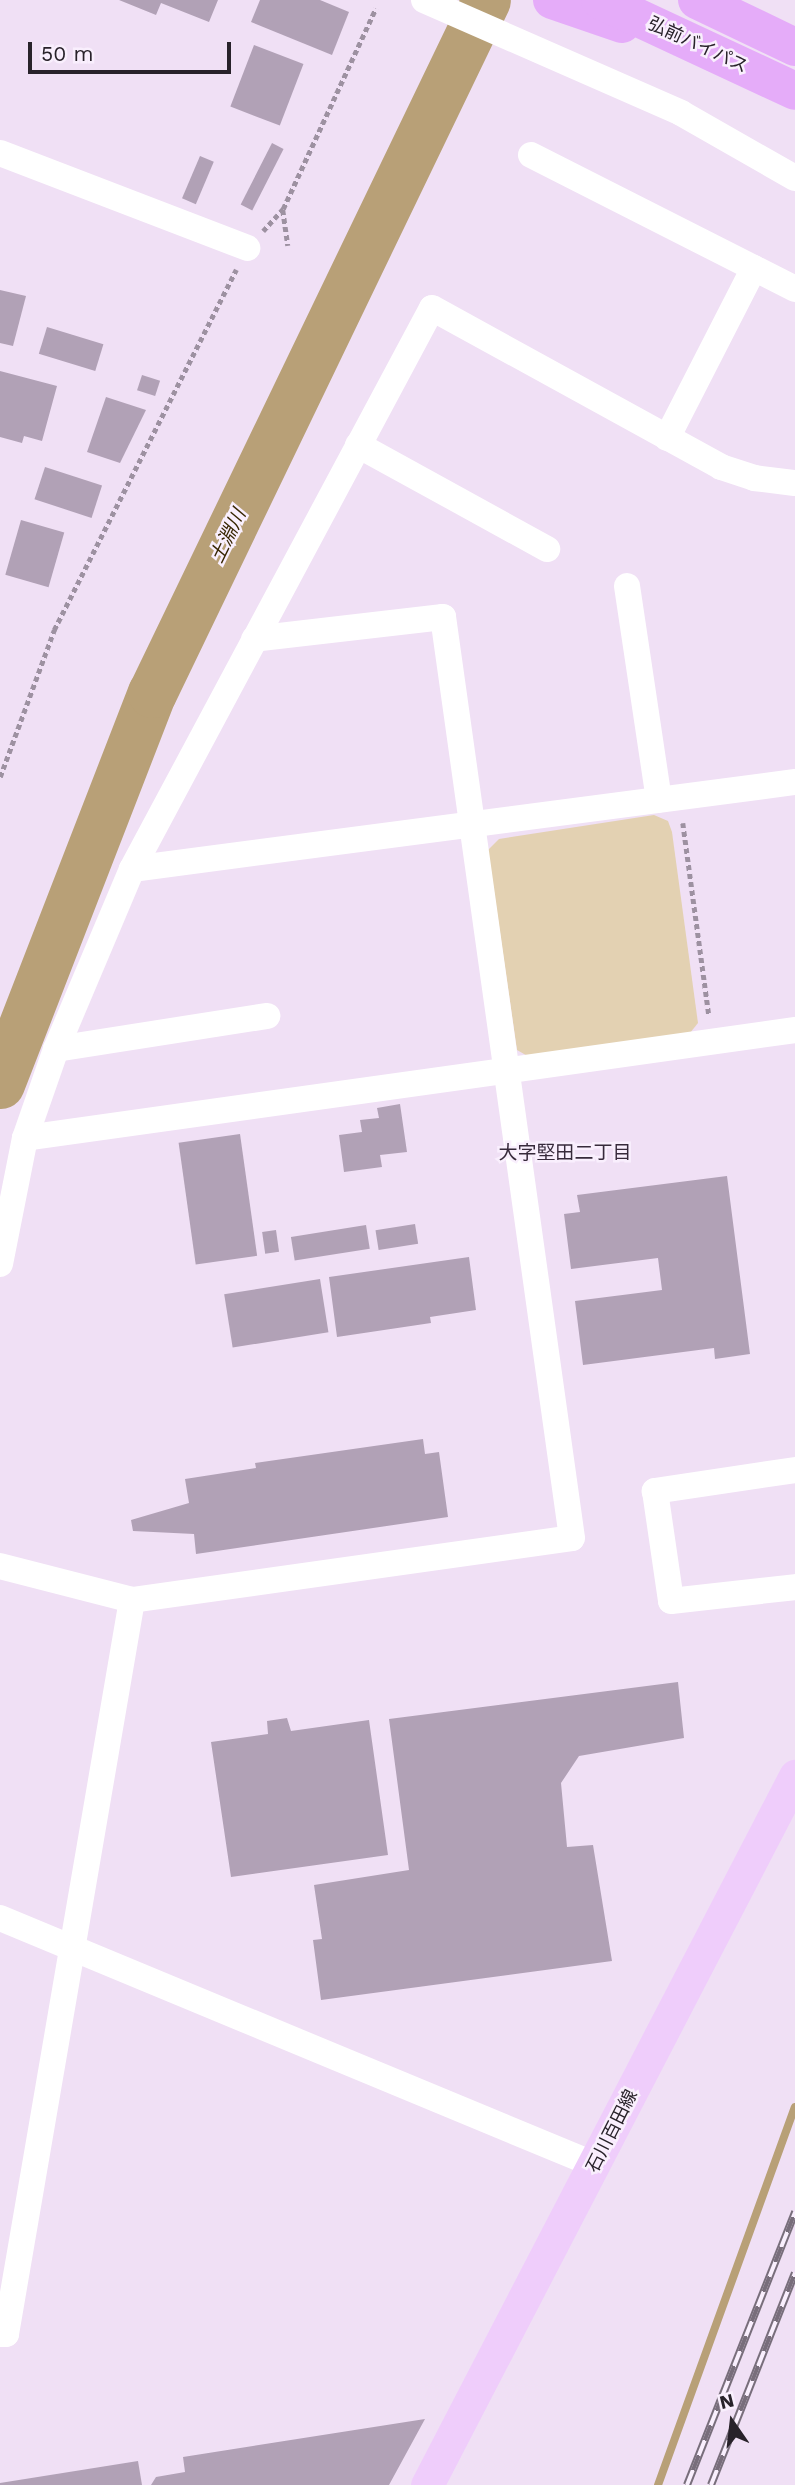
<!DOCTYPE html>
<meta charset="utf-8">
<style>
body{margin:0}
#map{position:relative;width:795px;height:2485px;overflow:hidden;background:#f0e0f5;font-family:"Work Sans","Noto Sans JP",sans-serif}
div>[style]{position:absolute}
.green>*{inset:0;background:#e3d1b2}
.stream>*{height:8px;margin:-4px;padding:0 4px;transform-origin:4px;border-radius:4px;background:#b8a077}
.river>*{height:49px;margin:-24.5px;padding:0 24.5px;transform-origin:24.5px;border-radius:24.5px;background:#b8a077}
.building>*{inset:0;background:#b1a1b6;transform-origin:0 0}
.path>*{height:4.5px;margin-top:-2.25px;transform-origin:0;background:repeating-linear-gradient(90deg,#9d91a1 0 5px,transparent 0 8.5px)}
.minor>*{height:26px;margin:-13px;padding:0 13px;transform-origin:13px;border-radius:13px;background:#fff}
.major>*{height:33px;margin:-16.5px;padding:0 16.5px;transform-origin:16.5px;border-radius:16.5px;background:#efcdfb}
.highway>*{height:38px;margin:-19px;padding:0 19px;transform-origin:19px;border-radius:19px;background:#e5acf9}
.rail>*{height:8px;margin-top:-4px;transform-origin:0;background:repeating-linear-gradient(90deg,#f9effd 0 16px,#786e7b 0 32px);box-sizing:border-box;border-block:2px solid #786e7b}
span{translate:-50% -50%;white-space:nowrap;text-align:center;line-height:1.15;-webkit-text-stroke:5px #f9effd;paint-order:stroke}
.street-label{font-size:18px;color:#28222a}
.water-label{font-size:19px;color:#372602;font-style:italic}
.neighbourhood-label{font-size:19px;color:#372a3b}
.north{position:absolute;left:697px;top:2387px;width:70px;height:70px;-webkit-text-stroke:5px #f9effd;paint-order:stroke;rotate:346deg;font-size:19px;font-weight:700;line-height:28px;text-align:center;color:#28222a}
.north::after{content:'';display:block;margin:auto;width:24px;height:32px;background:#28222a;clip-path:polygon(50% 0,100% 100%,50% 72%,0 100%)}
.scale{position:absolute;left:28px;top:42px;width:203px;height:32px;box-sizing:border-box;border:4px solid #28222a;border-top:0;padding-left:9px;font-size:21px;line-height:24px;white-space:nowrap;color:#28222a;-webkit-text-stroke:5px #f9effd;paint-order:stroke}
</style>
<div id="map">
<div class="green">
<i style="clip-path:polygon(654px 815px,668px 821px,672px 832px,698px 1023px,690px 1033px,531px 1058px,517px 1050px,488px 850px,499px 839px)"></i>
</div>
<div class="stream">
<i style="left:658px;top:2485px;width:402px;rotate:-70.1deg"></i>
</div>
<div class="river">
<i style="left:0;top:1084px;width:420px;rotate:-68.8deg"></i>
<i style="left:152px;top:693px;width:769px;rotate:-64.27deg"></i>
</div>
<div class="building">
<i style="clip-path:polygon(119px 0,218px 0,209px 22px,161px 3px,156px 15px)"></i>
<i style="clip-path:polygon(260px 0,320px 0,349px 12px,332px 55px,251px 22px)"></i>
<i style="left:254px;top:45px;width:53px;height:66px;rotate:21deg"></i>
<i style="left:272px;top:143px;width:13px;height:69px;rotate:27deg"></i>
<i style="left:200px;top:156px;width:15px;height:46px;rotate:23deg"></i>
<i style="clip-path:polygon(0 290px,26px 296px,13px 346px,0 343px)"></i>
<i style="left:47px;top:327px;width:59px;height:28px;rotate:17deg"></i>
<i style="clip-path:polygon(0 371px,57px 386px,42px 441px,24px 436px,22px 443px,0 437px)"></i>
<i style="left:142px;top:375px;width:19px;height:16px;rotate:18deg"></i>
<i style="clip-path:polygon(106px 397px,146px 410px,120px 463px,87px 452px)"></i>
<i style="left:45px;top:467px;width:60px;height:34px;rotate:18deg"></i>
<i style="left:21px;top:520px;width:45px;height:57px;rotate:16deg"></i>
<i style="clip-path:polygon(400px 1104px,407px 1152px,380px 1155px,382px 1167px,344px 1172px,339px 1135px,362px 1132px,360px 1120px,379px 1118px,377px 1108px)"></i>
<i style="left:240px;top:1134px;width:123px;height:62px;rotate:82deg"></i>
<i style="clip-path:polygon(727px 1176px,750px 1354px,715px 1359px,714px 1348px,583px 1365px,575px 1301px,662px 1290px,658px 1258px,571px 1269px,564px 1214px,580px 1212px,577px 1195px)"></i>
<i style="left:415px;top:1224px;width:20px;height:40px;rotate:81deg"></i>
<i style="left:366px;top:1225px;width:24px;height:76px;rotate:81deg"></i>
<i style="left:276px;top:1230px;width:22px;height:14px;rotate:82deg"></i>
<i style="clip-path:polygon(469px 1257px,476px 1310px,430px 1317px,431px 1323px,337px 1337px,329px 1277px)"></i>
<i style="left:320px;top:1279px;width:54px;height:97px;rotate:81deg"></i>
<i style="clip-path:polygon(423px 1439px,425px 1454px,439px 1452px,448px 1517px,196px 1554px,194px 1534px,133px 1531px,131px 1520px,189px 1503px,185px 1479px,256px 1468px,255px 1463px)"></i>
<i style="clip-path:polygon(678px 1682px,684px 1738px,579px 1756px,561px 1783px,567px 1847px,593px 1845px,612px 1961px,321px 2000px,313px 1940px,322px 1939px,314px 1885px,409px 1870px,389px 1719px)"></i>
<i style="clip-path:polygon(287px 1718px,291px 1731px,369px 1720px,388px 1855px,231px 1877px,211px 1742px,268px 1734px,267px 1721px)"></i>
<i style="clip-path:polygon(425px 2419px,389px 2485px,151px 2485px,156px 2477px,185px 2472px,183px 2457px)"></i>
<i style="clip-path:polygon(138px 2461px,142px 2485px,0 2485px,0 2483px)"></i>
</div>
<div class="path">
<i style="left:283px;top:210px;width:36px;rotate:82deg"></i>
<i style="left:263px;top:231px;width:30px;rotate:-48deg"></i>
<i style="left:283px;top:209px;width:221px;rotate:-65.2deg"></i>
<i style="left:0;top:777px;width:157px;rotate:-69.8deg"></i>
<i style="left:54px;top:630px;width:404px;rotate:-63.2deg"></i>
<i style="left:683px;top:823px;width:194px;rotate:82.3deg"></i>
</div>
<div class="minor">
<i style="left:424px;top:0;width:281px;rotate:23.7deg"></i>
<i style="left:681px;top:113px;width:131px;rotate:29.7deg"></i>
<i style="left:0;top:153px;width:265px;rotate:21deg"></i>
<i style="left:531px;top:155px;width:296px;rotate:26.9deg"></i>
<i style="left:667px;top:438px;width:191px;rotate:-62.9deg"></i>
<i style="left:358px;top:445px;width:216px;rotate:28.8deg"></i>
<i style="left:627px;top:586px;width:216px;rotate:81.5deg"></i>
<i style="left:132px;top:869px;width:669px;rotate:-7.48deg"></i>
<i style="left:56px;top:1049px;width:214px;rotate:-8.9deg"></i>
<i style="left:25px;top:1138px;width:778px;rotate:-7.98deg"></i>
<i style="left:0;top:1264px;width:128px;rotate:-78.8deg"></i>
<i style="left:25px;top:1138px;width:94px;rotate:-70.8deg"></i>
<i style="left:56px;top:1049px;width:195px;rotate:-67.1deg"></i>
<i style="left:132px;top:869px;width:636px;rotate:-61.86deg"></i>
<i style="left:432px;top:308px;width:330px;rotate:28.8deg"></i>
<i style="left:721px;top:467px;width:35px;rotate:18deg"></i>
<i style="left:754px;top:478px;width:41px;rotate:7deg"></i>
<i style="left:795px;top:1470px;width:142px;rotate:171.5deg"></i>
<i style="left:655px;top:1491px;width:111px;rotate:81.7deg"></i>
<i style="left:671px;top:1601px;width:125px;rotate:-6.4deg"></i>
<i style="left:0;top:1566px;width:136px;rotate:14.4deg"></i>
<i style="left:132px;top:1600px;width:444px;rotate:-8deg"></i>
<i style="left:572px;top:1538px;width:930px;rotate:-97.97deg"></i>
<i style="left:443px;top:617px;width:190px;rotate:173.4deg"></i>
<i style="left:0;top:1918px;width:644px;rotate:22.54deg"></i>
<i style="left:0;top:2334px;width:6px"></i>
<i style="left:6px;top:2334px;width:745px;rotate:-80.26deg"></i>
</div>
<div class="major">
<i style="left:427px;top:2485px;width:799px;rotate:-62.57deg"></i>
</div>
<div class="highway">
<i style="left:552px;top:0;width:74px;rotate:18.9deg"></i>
<i style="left:600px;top:0;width:215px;rotate:25deg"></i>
<i style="left:697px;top:0;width:109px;rotate:25.6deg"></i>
</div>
<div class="rail">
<i style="left:687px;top:2485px;width:294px;rotate:-68.4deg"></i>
<i style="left:711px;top:2485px;width:228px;rotate:-68.4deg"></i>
</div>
<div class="street-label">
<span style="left:698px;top:45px;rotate:25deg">弘前バイパス</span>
<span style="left:612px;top:2131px;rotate:-63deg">石川百田線</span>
</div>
<div class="water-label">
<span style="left:228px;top:536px;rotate:-64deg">土淵川</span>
</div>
<div class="neighbourhood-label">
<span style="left:565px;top:1153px">大字堅田二丁目</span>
</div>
<div class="north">N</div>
<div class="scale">50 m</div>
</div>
